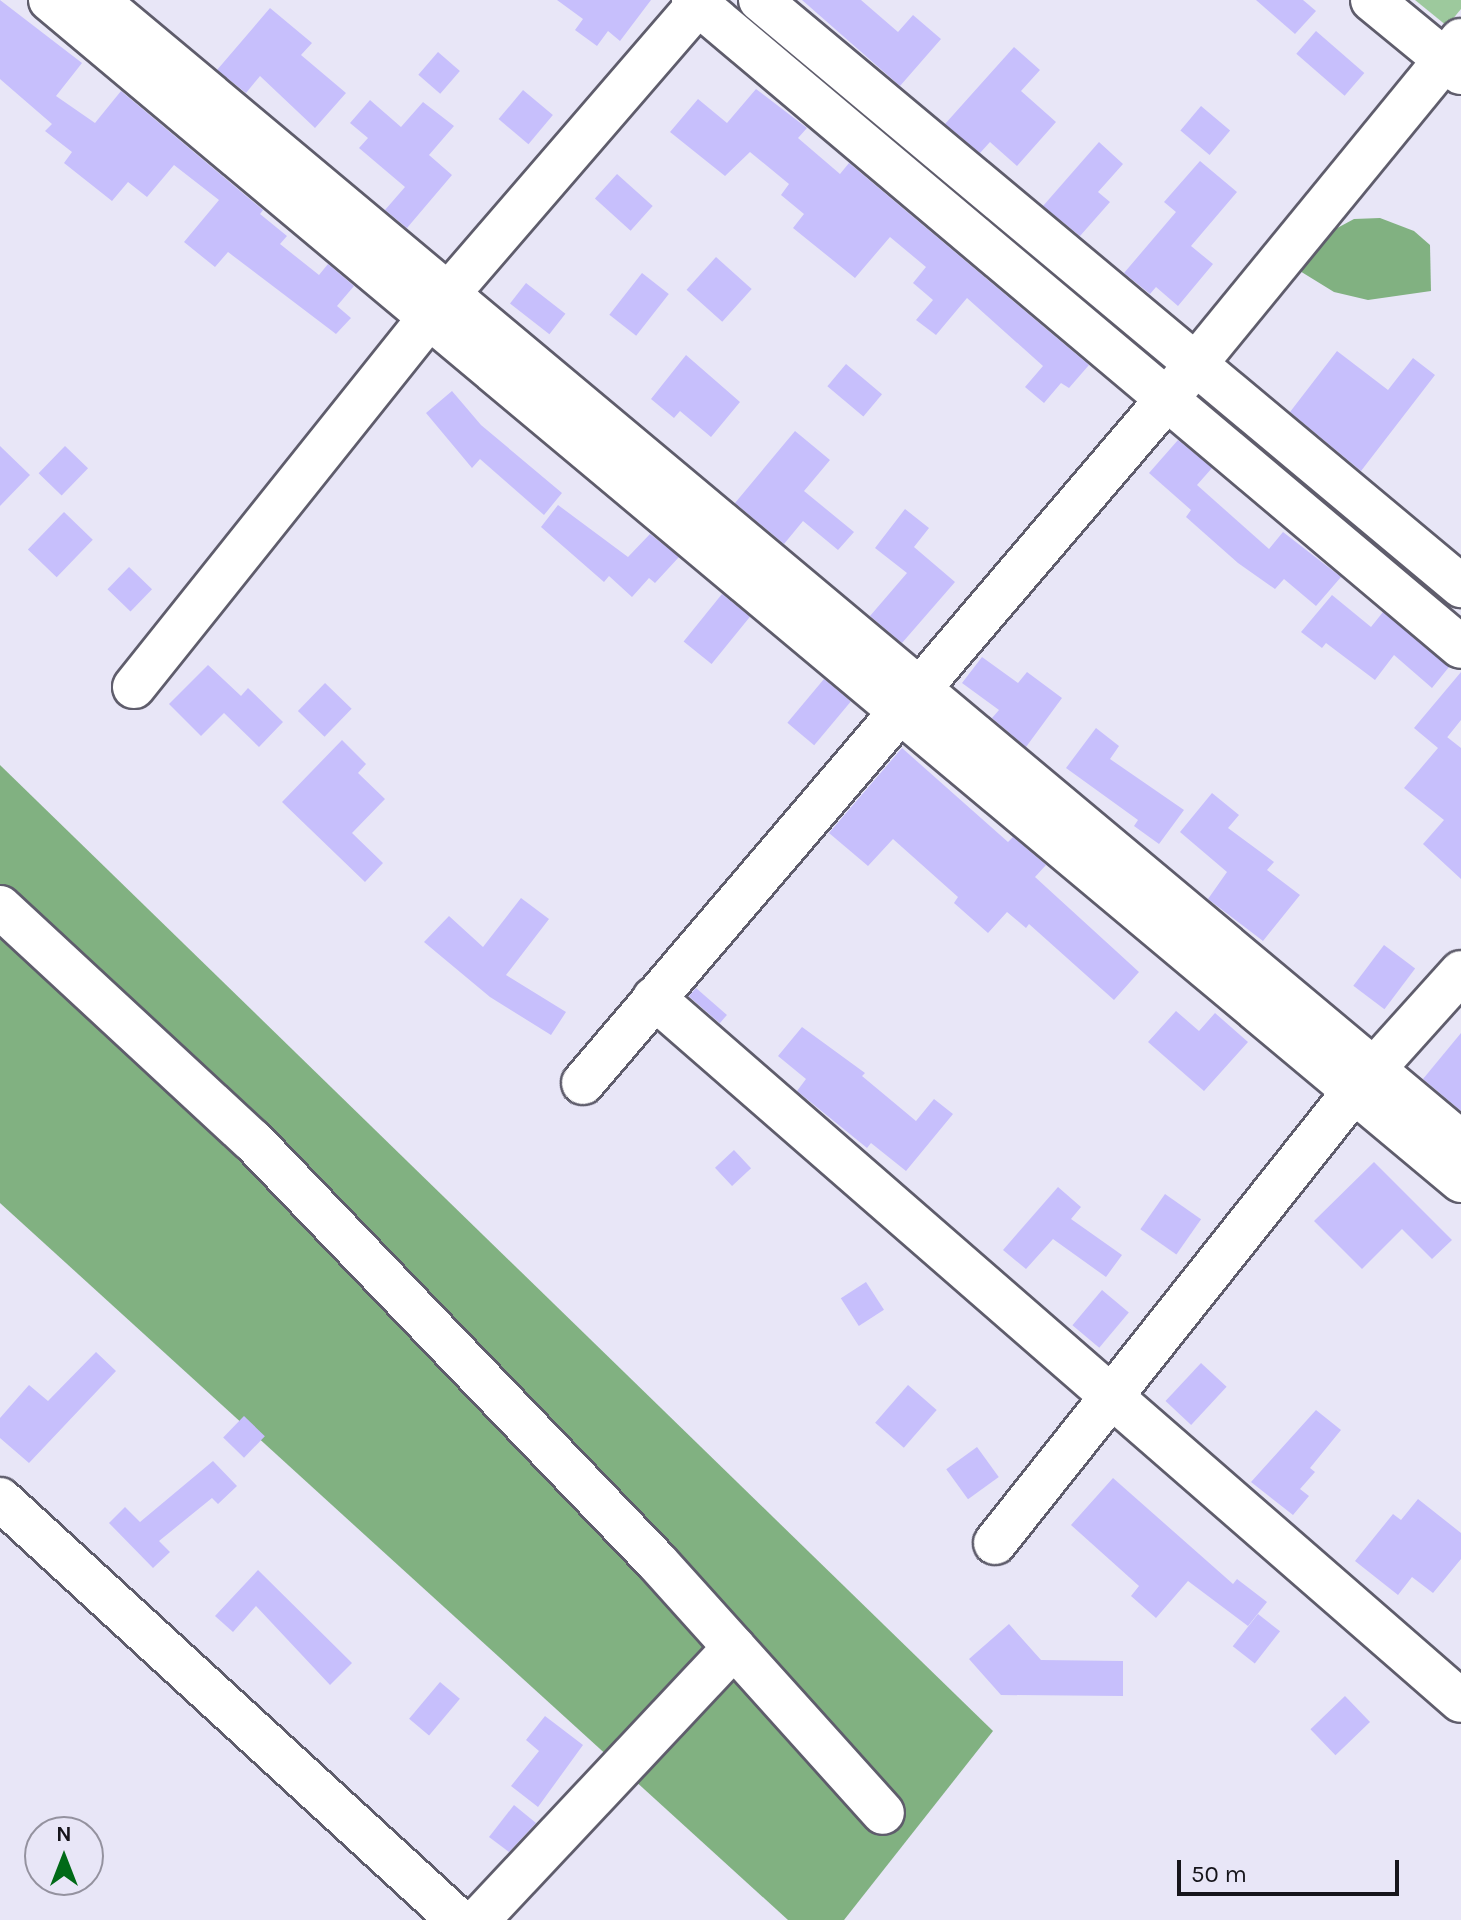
<!DOCTYPE html>
<style>
body{margin:0}
#map{position:relative;width:1461px;height:1920px;overflow:hidden;background:#e8e6f7;font-family:Karla,sans-serif}
div>[style]{position:absolute}
.green>*{inset:0;background:#9dc99d}
.forest>*{inset:0;background:#81b181}
.building>*{inset:0;background:#c7bffc;transform-origin:0 0}
.roads{filter:drop-shadow(2px 0 #5f5d6c) drop-shadow(-2px 0 #5f5d6c) drop-shadow(0 2px #5f5d6c) drop-shadow(0 -2px #5f5d6c)}
.minor>*{height:42px;margin:-21px;padding:0 21px;transform-origin:21px;border-radius:21px;background:#fff}
span{translate:-50% -50%;white-space:nowrap;text-align:center;line-height:1.15;-webkit-text-stroke:6px #e8e6f7;paint-order:stroke}
.north{position:absolute;left:24px;top:1816px;width:80px;height:80px;box-sizing:border-box;background:#e8e6f7;border:2px solid #94929f;border-radius:50%;rotate:0deg;font-size:22px;font-weight:700;line-height:32px;text-align:center;color:#16151b}
.north::after{content:'';display:block;margin:auto;width:28px;height:36px;background:#006a17;clip-path:polygon(50% 0,100% 100%,50% 72%,0 100%)}
.scale{position:absolute;left:1177px;top:1860px;width:222px;height:36px;box-sizing:border-box;border:4px solid #16151b;border-top:0;padding-left:10px;font-size:24px;line-height:28px;white-space:nowrap;color:#16151b;-webkit-text-stroke:6px #e8e6f7;paint-order:stroke}
</style>
<div id="map">
<div class="green">
<i style="clip-path:polygon(1415px 0,1461px 0,1461px 9px,1447px 26px)"></i>
</div>
<div class="forest">
<i style="clip-path:polygon(1380px 218px,1414px 231px,1430px 245px,1431px 291px,1368px 300px,1334px 292px,1295px 268px,1326px 234px,1354px 219px)"></i>
<i style="clip-path:polygon(0 765px,993px 1731px,844px 1920px,788px 1920px,0 1203px)"></i>
</div>
<div class="building">
<i style="clip-path:polygon(0 0,82px 63px,56px 96px,95px 123px,121px 91px,263px 210px,260px 214px,287px 236px,280px 244px,319px 275px,328px 264px,354px 286px,337px 306px,351px 318px,336px 334px,228px 252px,215px 267px,184px 242px,219px 200px,174px 165px,147px 197px,128px 182px,112px 201px,64px 163px,72px 152px,45px 131px,52px 124px,0 79px)"></i>
<i style="clip-path:polygon(557px 0,651px 0,620px 41px,608px 31px,597px 46px,575px 30px,583px 19px)"></i>
<i style="clip-path:polygon(802px 0,861px 0,898px 32px,913px 15px,941px 39px,900px 86px)"></i>
<i style="clip-path:polygon(1256px 0,1303px 0,1316px 11px,1295px 34px)"></i>
<i style="clip-path:polygon(270px 8px,312px 43px,301px 55px,346px 93px,315px 128px,260px 76px,246px 93px,217px 70px)"></i>
<i style="left:1316px;top:31px;width:64px;height:30px;rotate:41deg"></i>
<i style="clip-path:polygon(1014px 47px,1040px 70px,1021px 91px,1056px 122px,1017px 166px,990px 142px,980px 153px,945px 124px)"></i>
<i style="left:438px;top:52px;width:29px;height:30px;rotate:41deg"></i>
<i style="clip-path:polygon(756px 89px,807px 128px,798px 138px,840px 174px,849px 163px,1089px 365px,1069px 388px,1061px 383px,1044px 403px,1025px 387px,1043px 366px,967px 298px,936px 335px,916px 320px,933px 300px,913px 283px,926px 267px,890px 237px,855px 278px,793px 228px,804px 214px,781px 195px,789px 184px,750px 152px,725px 176px,670px 132px,698px 99px,727px 123px)"></i>
<i style="left:523px;top:90px;width:39px;height:38px;rotate:40deg"></i>
<i style="clip-path:polygon(370px 100px,401px 127px,423px 102px,454px 126px,429px 155px,452px 175px,407px 228px,385px 210px,405px 187px,359px 148px,368px 138px,350px 123px)"></i>
<i style="left:1201px;top:106px;width:38px;height:32px;rotate:40deg"></i>
<i style="clip-path:polygon(1099px 142px,1123px 164px,1098px 192px,1110px 202px,1080px 236px,1043px 206px)"></i>
<i style="clip-path:polygon(1200px 161px,1237px 192px,1191px 246px,1213px 264px,1178px 306px,1156px 287px,1150px 294px,1124px 273px,1176px 212px,1164px 202px)"></i>
<i style="left:617px;top:174px;width:48px;height:33px;rotate:42deg"></i>
<i style="left:716px;top:257px;width:48px;height:44px;rotate:42deg"></i>
<i style="left:642px;top:273px;width:34px;height:53px;rotate:38deg"></i>
<i style="left:526px;top:283px;width:50px;height:26px;rotate:38deg"></i>
<i style="clip-path:polygon(1337px 351px,1388px 390px,1413px 358px,1435px 375px,1361px 471px,1290px 412px)"></i>
<i style="clip-path:polygon(686px 355px,740px 402px,711px 437px,680px 411px,674px 418px,651px 399px)"></i>
<i style="left:846px;top:364px;width:47px;height:29px;rotate:40deg"></i>
<i style="clip-path:polygon(452px 391px,481px 425px,562px 493px,544px 515px,480px 459px,472px 468px,426px 413px)"></i>
<i style="clip-path:polygon(795px 431px,830px 460px,804px 491px,854px 532px,838px 550px,803px 521px,784px 544px,735px 503px)"></i>
<i style="clip-path:polygon(1178px 440px,1212px 468px,1197px 485px,1269px 549px,1283px 532px,1341px 577px,1316px 606px,1284px 579px,1275px 589px,1238px 563px,1186px 517px,1191px 510px,1149px 473px)"></i>
<i style="clip-path:polygon(0 446px,30px 475px,0 506px)"></i>
<i style="left:65px;top:446px;width:32px;height:38px;rotate:44deg"></i>
<i style="clip-path:polygon(558px 505px,628px 557px,650px 534px,679px 557px,655px 583px,649px 578px,632px 597px,609px 576px,604px 582px,541px 527px)"></i>
<i style="clip-path:polygon(905px 509px,929px 528px,914px 547px,955px 582px,902px 643px,870px 616px,907px 573px,875px 548px)"></i>
<i style="left:64px;top:512px;width:40px;height:52px;rotate:44deg"></i>
<i style="left:129px;top:567px;width:32px;height:31px;rotate:44deg"></i>
<i style="left:722px;top:594px;width:36px;height:61px;rotate:39deg"></i>
<i style="clip-path:polygon(1332px 595px,1371px 627px,1383px 612px,1449px 667px,1432px 688px,1394px 655px,1375px 680px,1326px 643px,1322px 648px,1301px 632px)"></i>
<i style="clip-path:polygon(982px 657px,1018px 683px,1027px 672px,1062px 698px,1026px 747px,992px 718px,999px 710px,962px 683px)"></i>
<i style="clip-path:polygon(208px 665px,241px 696px,248px 688px,283px 722px,259px 747px,224px 713px,201px 736px,169px 704px)"></i>
<i style="clip-path:polygon(1461px 672px,1461px 720px,1441px 745px,1447px 737px,1461px 748px,1461px 879px,1423px 844px,1444px 820px,1404px 788px,1438px 748px,1414px 728px)"></i>
<i style="left:824px;top:679px;width:35px;height:57px;rotate:40deg"></i>
<i style="left:325px;top:683px;width:37px;height:39px;rotate:44deg"></i>
<i style="clip-path:polygon(1096px 728px,1119px 746px,1110px 759px,1184px 810px,1159px 844px,1134px 826px,1138px 820px,1066px 768px)"></i>
<i style="clip-path:polygon(342px 740px,366px 764px,358px 773px,385px 799px,352px 833px,383px 863px,365px 882px,282px 802px)"></i>
<i style="clip-path:polygon(902px 748px,1008px 842px,1013px 837px,1046px 865px,1035px 877px,1139px 972px,1114px 1000px,1029px 924px,1026px 928px,1007px 912px,988px 933px,954px 903px,958px 897px,893px 839px,868px 866px,829px 833px)"></i>
<i style="clip-path:polygon(1212px 793px,1239px 815px,1228px 828px,1274px 862px,1267px 870px,1300px 895px,1263px 941px,1208px 899px,1227px 872px,1180px 832px)"></i>
<i style="clip-path:polygon(521px 898px,549px 919px,506px 975px,566px 1012px,551px 1035px,490px 997px,424px 942px,449px 916px,483px 947px)"></i>
<i style="left:1384px;top:945px;width:39px;height:51px;rotate:37deg"></i>
<i style="left:696px;top:988px;width:41px;height:11px;rotate:41deg"></i>
<i style="clip-path:polygon(1176px 1011px,1199px 1031px,1215px 1013px,1248px 1042px,1204px 1091px,1148px 1042px)"></i>
<i style="clip-path:polygon(802px 1027px,865px 1073px,862px 1076px,916px 1121px,934px 1099px,953px 1114px,906px 1171px,871px 1143px,867px 1148px,797px 1091px,806px 1079px,778px 1056px)"></i>
<i style="clip-path:polygon(1461px 1033px,1461px 1111px,1423px 1079px)"></i>
<i style="left:734px;top:1150px;width:25px;height:26px;rotate:47deg"></i>
<i style="clip-path:polygon(1374px 1162px,1452px 1240px,1432px 1259px,1402px 1229px,1362px 1269px,1314px 1221px)"></i>
<i style="clip-path:polygon(1058px 1187px,1081px 1207px,1071px 1219px,1122px 1255px,1106px 1277px,1053px 1239px,1026px 1269px,1003px 1250px)"></i>
<i style="left:1165px;top:1194px;width:44px;height:43px;rotate:35deg"></i>
<i style="left:866px;top:1282px;width:33px;height:30px;rotate:57deg"></i>
<i style="left:1102px;top:1290px;width:35px;height:46px;rotate:40deg"></i>
<i style="clip-path:polygon(96px 1352px,116px 1371px,29px 1463px,0 1438px,0 1418px,29px 1385px,48px 1401px)"></i>
<i style="left:1201px;top:1363px;width:35px;height:52px;rotate:43deg"></i>
<i style="left:908px;top:1385px;width:38px;height:50px;rotate:41deg"></i>
<i style="clip-path:polygon(1316px 1410px,1341px 1430px,1310px 1468px,1315px 1472px,1300px 1489px,1309px 1496px,1293px 1515px,1251px 1482px)"></i>
<i style="left:244px;top:1416px;width:29px;height:30px;rotate:44deg"></i>
<i style="left:977px;top:1447px;width:37px;height:38px;rotate:54deg"></i>
<i style="clip-path:polygon(213px 1461px,237px 1486px,218px 1504px,212px 1498px,159px 1541px,170px 1552px,153px 1568px,109px 1523px,125px 1507px,140px 1522px)"></i>
<i style="clip-path:polygon(1113px 1478px,1233px 1584px,1237px 1579px,1267px 1602px,1248px 1626px,1188px 1581px,1156px 1618px,1131px 1596px,1139px 1586px,1071px 1525px)"></i>
<i style="clip-path:polygon(1418px 1499px,1461px 1533px,1461px 1559px,1433px 1593px,1412px 1577px,1398px 1595px,1355px 1561px,1393px 1514px,1401px 1520px)"></i>
<i style="clip-path:polygon(258px 1570px,352px 1663px,330px 1685px,256px 1606px,233px 1632px,215px 1616px)"></i>
<i style="left:1258px;top:1614px;width:28px;height:41px;rotate:38deg"></i>
<i style="clip-path:polygon(1009px 1624px,1041px 1660px,1123px 1661px,1123px 1696px,1001px 1695px,969px 1659px)"></i>
<i style="left:440px;top:1682px;width:26px;height:48px;rotate:40deg"></i>
<i style="left:1345px;top:1696px;width:36px;height:48px;rotate:46deg"></i>
<i style="clip-path:polygon(545px 1716px,583px 1745px,538px 1807px,511px 1786px,539px 1751px,526px 1740px)"></i>
<i style="clip-path:polygon(514px 1805px,536px 1823px,509px 1852px,489px 1837px)"></i>
</div>
<div class="roads">
<div class="minor">
<i style="left:50px;top:0;width:1840px;rotate:39.93deg"></i>
<i style="left:97px;top:0;width:1779px;rotate:39.94deg"></i>
<i style="left:693px;top:0;width:1004px;rotate:40.11deg"></i>
<i style="left:760px;top:0;width:914px;rotate:39.89deg"></i>
<i style="left:1372px;top:0;width:115px;rotate:39.4deg"></i>
<i style="left:134px;top:687px;width:503px;rotate:-51.38deg"></i>
<i style="left:448px;top:294px;width:389px;rotate:-49.2deg"></i>
<i style="left:0;top:907px;width:343px;rotate:42.8deg"></i>
<i style="left:252px;top:1140px;width:586px;rotate:46.17deg"></i>
<i style="left:658px;top:1563px;width:336px;rotate:48deg"></i>
<i style="left:654px;top:998px;width:1070px;rotate:41.06deg"></i>
<i style="left:583px;top:1083px;width:899px;rotate:-49.51deg"></i>
<i style="left:1167px;top:399px;width:464px;rotate:-50.7deg"></i>
<i style="left:0;top:1499px;width:622px;rotate:42.59deg"></i>
<i style="left:995px;top:1543px;width:577px;rotate:-51.54deg"></i>
<i style="left:1354px;top:1091px;width:160px;rotate:-48deg"></i>
<i style="left:478px;top:1920px;width:374px;rotate:-46.8deg"></i>
</div>
</div>
<div class="north">N</div>
<div class="scale">50 m</div>
</div>
